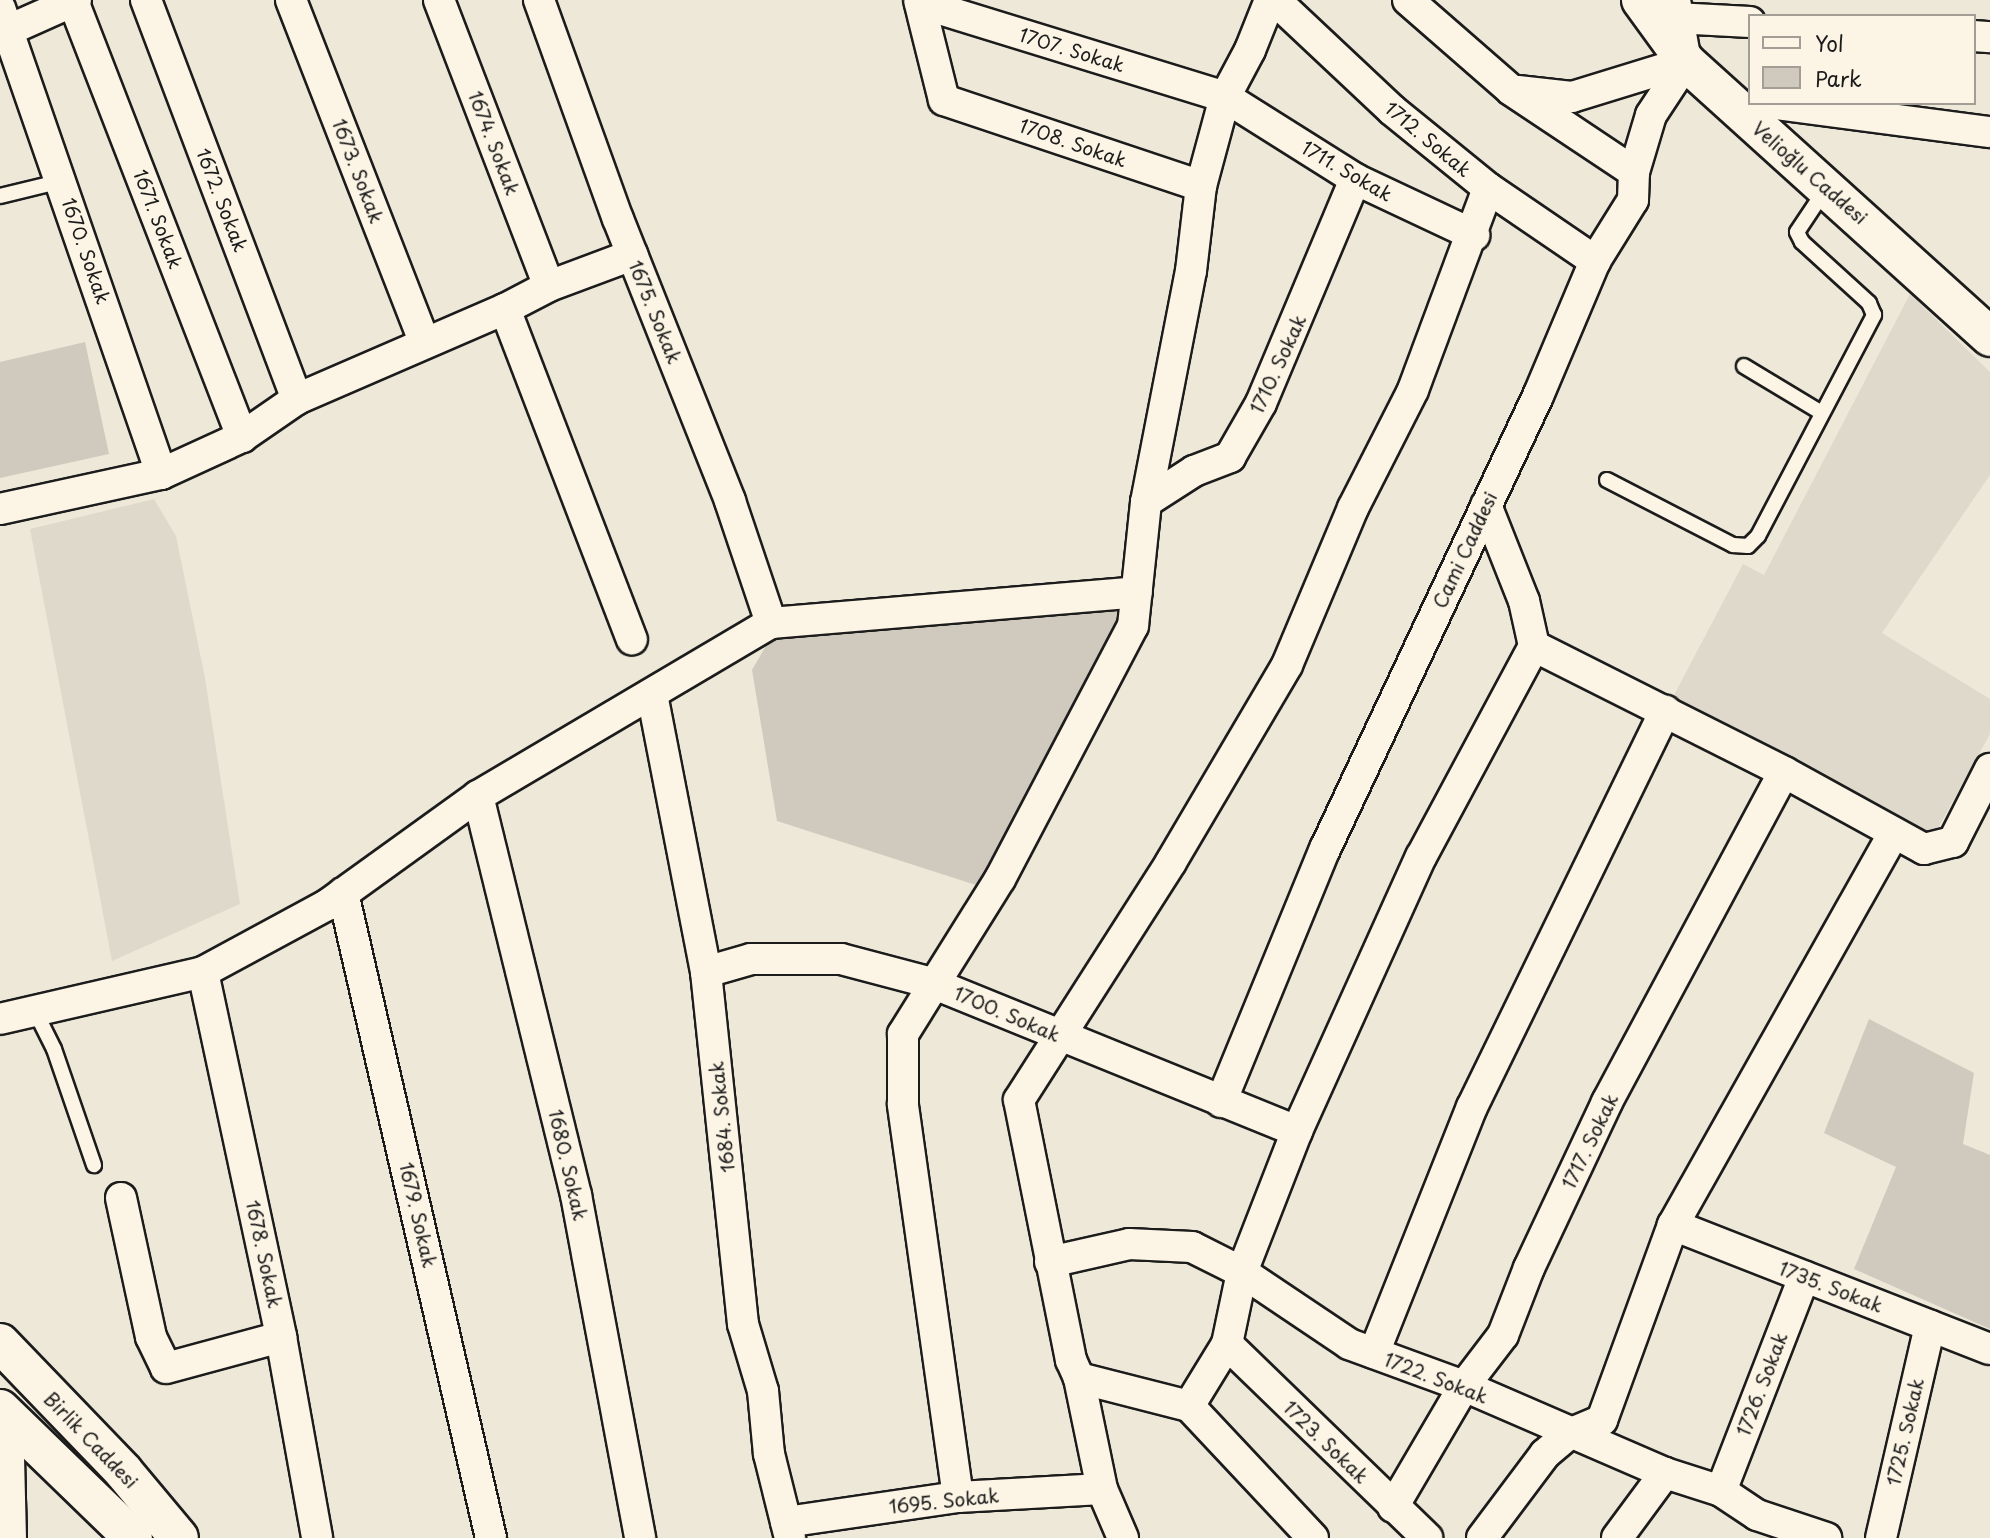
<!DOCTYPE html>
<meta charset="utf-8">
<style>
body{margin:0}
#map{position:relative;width:1990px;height:1538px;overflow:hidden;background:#eee8d9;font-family:"Playpen Sans",sans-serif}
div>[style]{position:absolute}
.built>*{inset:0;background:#ded9cb}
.green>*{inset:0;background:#cfcabd}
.roads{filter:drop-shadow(2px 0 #1c1c1c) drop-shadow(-2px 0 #1c1c1c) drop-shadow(0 2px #1c1c1c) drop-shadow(0 -2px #1c1c1c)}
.lane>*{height:14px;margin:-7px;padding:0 7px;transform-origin:7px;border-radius:7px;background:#fcf5e5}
.street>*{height:30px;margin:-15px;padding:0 15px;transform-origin:15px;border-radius:15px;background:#fcf5e5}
.secondary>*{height:38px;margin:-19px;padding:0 19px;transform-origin:19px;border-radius:19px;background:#fcf5e5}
span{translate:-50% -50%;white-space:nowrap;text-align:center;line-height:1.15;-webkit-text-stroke:5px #fcf5e5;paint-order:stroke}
.street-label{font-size:19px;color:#1c1c1c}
.legend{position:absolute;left:1748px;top:14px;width:228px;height:91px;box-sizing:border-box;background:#fcf5e5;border:2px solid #a29e95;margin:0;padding:9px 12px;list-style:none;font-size:21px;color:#1c1c1c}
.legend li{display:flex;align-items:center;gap:14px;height:35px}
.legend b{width:35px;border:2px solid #a29e95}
</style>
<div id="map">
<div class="built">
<i style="clip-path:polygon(1910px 294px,1990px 372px,1990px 475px,1882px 633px,1990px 699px,1990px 734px,1933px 837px,1673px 697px,1743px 564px,1764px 575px)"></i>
<i style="clip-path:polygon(154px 499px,176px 536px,205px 678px,240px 904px,112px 961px,30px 529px)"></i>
</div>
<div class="green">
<i style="clip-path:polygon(85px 342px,109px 454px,0 478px,0 362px)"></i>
<i style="clip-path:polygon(1128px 587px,1119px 623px,979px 886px,777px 821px,752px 670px,782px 618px)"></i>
<i style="clip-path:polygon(1869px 1019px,1974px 1073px,1963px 1144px,1990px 1155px,1990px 1329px,1854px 1269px,1896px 1167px,1824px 1133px)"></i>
</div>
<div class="roads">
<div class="lane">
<i style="left:0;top:196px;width:64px;rotate:-13.6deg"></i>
<i style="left:1744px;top:366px;width:91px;rotate:31.1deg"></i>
<i style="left:1607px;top:480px;width:142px;rotate:27.3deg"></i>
<i style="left:1733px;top:545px;width:15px;rotate:4deg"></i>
<i style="left:1748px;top:546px;width:14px;rotate:-45deg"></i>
<i style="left:1758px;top:536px;width:250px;rotate:-62.3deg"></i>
<i style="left:1874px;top:315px;width:13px;rotate:-113deg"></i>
<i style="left:1869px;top:303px;width:91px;rotate:-137.7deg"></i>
<i style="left:1802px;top:242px;width:11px;rotate:-117deg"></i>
<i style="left:1797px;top:232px;width:50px;rotate:-56.3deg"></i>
<i style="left:35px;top:1011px;width:42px;rotate:63.4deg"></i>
<i style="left:54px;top:1049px;width:123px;rotate:71deg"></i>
</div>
<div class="street">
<i style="left:146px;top:0;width:427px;rotate:69.3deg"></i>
<i style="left:291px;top:0;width:368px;rotate:68.7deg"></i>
<i style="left:439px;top:0;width:306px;rotate:69deg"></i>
<i style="left:539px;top:0;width:233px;rotate:70.2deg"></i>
<i style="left:618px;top:219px;width:303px;rotate:68.3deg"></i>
<i style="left:730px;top:501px;width:129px;rotate:71.4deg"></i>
<i style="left:919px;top:0;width:103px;rotate:76deg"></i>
<i style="left:944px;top:100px;width:271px;rotate:18.5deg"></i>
<i style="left:1275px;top:0;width:161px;rotate:43.2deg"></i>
<i style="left:1392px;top:110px;width:124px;rotate:39.1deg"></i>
<i style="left:1488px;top:188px;width:130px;rotate:34.3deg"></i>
<i style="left:1408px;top:0;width:137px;rotate:41.1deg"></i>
<i style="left:1511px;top:90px;width:148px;rotate:33.7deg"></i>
<i style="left:73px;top:1px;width:468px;rotate:68.8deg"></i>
<i style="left:920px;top:3px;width:319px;rotate:17.1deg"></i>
<i style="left:1225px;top:97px;width:154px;rotate:32.2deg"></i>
<i style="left:1355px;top:179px;width:132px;rotate:25.2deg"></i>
<i style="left:0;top:8px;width:493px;rotate:70.9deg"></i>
<i style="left:1675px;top:18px;width:75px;rotate:3.1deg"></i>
<i style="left:11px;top:29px;width:71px;rotate:-24deg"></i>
<i style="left:1974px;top:36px;width:16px;rotate:4deg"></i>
<i style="left:1518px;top:91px;width:54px;rotate:6.3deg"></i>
<i style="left:1572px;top:97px;width:119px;rotate:-17.1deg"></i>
<i style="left:1769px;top:103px;width:223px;rotate:7.5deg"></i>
<i style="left:505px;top:309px;width:354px;rotate:69deg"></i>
<i style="left:1146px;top:502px;width:57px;rotate:-32.9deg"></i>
<i style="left:1194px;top:471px;width:39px;rotate:-21deg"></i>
<i style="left:1230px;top:457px;width:62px;rotate:-60.1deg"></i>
<i style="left:1261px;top:403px;width:243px;rotate:-67.2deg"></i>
<i style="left:0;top:509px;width:165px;rotate:-12.3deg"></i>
<i style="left:161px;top:474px;width:89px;rotate:-24.6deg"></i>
<i style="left:242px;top:437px;width:67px;rotate:-34.6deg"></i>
<i style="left:297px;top:399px;width:227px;rotate:-23.4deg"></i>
<i style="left:505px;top:309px;width:50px;rotate:-27.6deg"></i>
<i style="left:549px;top:286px;width:89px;rotate:-20.5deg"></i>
<i style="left:1534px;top:646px;width:280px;rotate:26.7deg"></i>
<i style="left:1784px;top:772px;width:160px;rotate:28.8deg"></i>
<i style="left:1924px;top:849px;width:30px;rotate:-14deg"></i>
<i style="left:1953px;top:842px;width:82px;rotate:-63.1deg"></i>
<i style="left:652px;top:694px;width:283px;rotate:79deg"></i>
<i style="left:706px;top:972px;width:354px;rotate:84deg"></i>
<i style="left:743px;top:1324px;width:70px;rotate:73.4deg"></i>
<i style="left:763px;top:1391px;width:63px;rotate:84.6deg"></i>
<i style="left:769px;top:1454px;width:87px;rotate:76deg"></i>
<i style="left:478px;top:796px;width:411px;rotate:76.2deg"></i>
<i style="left:576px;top:1195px;width:349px;rotate:79.4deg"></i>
<i style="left:343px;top:893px;width:662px;rotate:77.08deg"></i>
<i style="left:203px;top:972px;width:373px;rotate:77.9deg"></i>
<i style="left:281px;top:1337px;width:204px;rotate:79.8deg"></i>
<i style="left:706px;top:972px;width:47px;rotate:-16.1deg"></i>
<i style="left:751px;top:959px;width:90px"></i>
<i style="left:841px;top:959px;width:94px;rotate:14.8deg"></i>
<i style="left:932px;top:983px;width:394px;rotate:22.1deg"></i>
<i style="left:0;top:1019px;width:208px;rotate:-13deg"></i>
<i style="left:203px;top:972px;width:141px;rotate:-28.4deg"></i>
<i style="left:327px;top:905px;width:186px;rotate:-35.8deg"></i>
<i style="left:478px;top:796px;width:340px;rotate:-30.6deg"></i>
<i style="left:771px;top:623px;width:367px;rotate:-4.8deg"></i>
<i style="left:1221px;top:1102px;width:274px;rotate:-67.7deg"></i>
<i style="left:1325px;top:849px;width:501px;rotate:-64.82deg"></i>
<i style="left:1538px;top:396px;width:147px;rotate:-67.1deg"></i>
<i style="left:1595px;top:261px;width:72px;rotate:-58.1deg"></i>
<i style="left:1633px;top:200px;width:28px;rotate:-88deg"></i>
<i style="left:1634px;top:172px;width:59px;rotate:-73.4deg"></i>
<i style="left:1651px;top:115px;width:64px;rotate:-56.6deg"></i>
<i style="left:1686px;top:62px;width:63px;rotate:-100.1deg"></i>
<i style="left:121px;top:1198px;width:142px;rotate:77.8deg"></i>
<i style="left:151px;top:1337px;width:34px;rotate:64deg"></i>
<i style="left:166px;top:1368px;width:119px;rotate:-15.1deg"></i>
<i style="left:1673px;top:1225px;width:340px;rotate:21.4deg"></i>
<i style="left:1050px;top:1262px;width:81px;rotate:-12.8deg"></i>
<i style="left:1129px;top:1244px;width:63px;rotate:2.7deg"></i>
<i style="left:1192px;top:1247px;width:56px;rotate:26.6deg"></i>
<i style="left:1242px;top:1272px;width:129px;rotate:33.9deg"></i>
<i style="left:1349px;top:1344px;width:122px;rotate:20.1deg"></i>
<i style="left:1464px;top:1386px;width:219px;rotate:23.4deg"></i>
<i style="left:1665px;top:1473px;width:59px;rotate:17.8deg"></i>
<i style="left:1721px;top:1491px;width:43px;rotate:33.7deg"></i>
<i style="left:1757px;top:1515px;width:73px;rotate:18.4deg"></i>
<i style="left:1227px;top:1344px;width:279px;rotate:44.1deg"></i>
<i style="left:1374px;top:1353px;width:265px;rotate:-68.3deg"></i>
<i style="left:1472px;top:1107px;width:441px;rotate:-64deg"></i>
<i style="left:1079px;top:1378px;width:114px;rotate:14.3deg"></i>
<i style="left:8px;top:1416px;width:122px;rotate:88.6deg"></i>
<i style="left:1721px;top:1491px;width:230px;rotate:-68.8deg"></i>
<i style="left:958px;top:1497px;width:397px;rotate:-98deg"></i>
<i style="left:903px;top:1104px;width:70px;rotate:-90deg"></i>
<i style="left:903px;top:1034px;width:183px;rotate:-58deg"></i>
<i style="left:1000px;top:879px;width:286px;rotate:-62.3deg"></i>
<i style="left:1133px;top:626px;width:125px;rotate:-84deg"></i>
<i style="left:1146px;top:502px;width:235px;rotate:-79deg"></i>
<i style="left:1191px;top:271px;width:86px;rotate:-83.3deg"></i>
<i style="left:1201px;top:186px;width:92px;rotate:-74.9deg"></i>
<i style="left:1225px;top:97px;width:53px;rotate:-62deg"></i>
<i style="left:1250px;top:50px;width:54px;rotate:-68.2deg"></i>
<i style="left:1393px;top:1507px;width:140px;rotate:-59.6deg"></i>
<i style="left:1464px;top:1386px;width:64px;rotate:-52.6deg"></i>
<i style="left:1503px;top:1335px;width:72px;rotate:-68.8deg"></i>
<i style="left:1529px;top:1268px;width:183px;rotate:-64.8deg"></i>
<i style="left:1607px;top:1102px;width:374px;rotate:-61.8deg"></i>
<i style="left:786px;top:1522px;width:174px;rotate:-8.3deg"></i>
<i style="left:958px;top:1497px;width:144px;rotate:-3.2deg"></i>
<i style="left:1123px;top:1538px;width:53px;rotate:-113.2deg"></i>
<i style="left:1102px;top:1489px;width:113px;rotate:-101.7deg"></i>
<i style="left:1079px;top:1378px;width:20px;rotate:-114deg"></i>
<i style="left:1071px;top:1360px;width:265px;rotate:-101.3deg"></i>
<i style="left:1019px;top:1100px;width:282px;rotate:-57.4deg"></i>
<i style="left:1171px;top:862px;width:229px;rotate:-59.5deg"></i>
<i style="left:1287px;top:665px;width:170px;rotate:-67.2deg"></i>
<i style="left:1353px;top:508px;width:132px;rotate:-63deg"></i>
<i style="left:1413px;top:390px;width:215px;rotate:-69.6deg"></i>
<i style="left:1313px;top:1538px;width:181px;rotate:-133.2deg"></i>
<i style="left:1189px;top:1406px;width:73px;rotate:-58.5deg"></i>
<i style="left:1227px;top:1344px;width:74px;rotate:-78.2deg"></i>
<i style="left:1242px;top:1272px;width:151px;rotate:-68.7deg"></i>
<i style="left:1297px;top:1131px;width:301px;rotate:-65.7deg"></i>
<i style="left:1421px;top:857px;width:239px;rotate:-61.8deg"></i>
<i style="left:1534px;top:646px;width:46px;rotate:-102.5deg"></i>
<i style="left:1524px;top:601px;width:103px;rotate:-111.6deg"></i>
<i style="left:1482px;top:1538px;width:105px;rotate:-53.1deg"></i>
<i style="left:1545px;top:1454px;width:31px;rotate:-40deg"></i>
<i style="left:1569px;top:1434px;width:36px;rotate:-23deg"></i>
<i style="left:1602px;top:1420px;width:208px;rotate:-70deg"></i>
<i style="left:1673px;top:1225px;width:450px;rotate:-60.6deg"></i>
<i style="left:1617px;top:1538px;width:81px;rotate:-53.6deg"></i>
<i style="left:1881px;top:1538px;width:218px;rotate:-77deg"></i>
</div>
<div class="secondary">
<i style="left:1641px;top:0;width:77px;rotate:54deg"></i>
<i style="left:1686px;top:62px;width:410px;rotate:42.1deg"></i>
<i style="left:0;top:1343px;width:178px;rotate:46.1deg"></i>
<i style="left:123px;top:1471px;width:87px;rotate:50.1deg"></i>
<i style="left:0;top:1409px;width:185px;rotate:44.1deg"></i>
</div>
</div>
<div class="street-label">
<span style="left:1072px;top:50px;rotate:17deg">1707. Sokak</span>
<span style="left:1428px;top:139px;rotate:40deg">1712. Sokak</span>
<span style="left:494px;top:143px;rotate:69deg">1674. Sokak</span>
<span style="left:1073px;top:143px;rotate:19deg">1708. Sokak</span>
<span style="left:358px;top:171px;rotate:69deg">1673. Sokak</span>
<span style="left:1347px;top:171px;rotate:30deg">1711. Sokak</span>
<span style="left:1810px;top:173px;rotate:41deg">Velioğlu Caddesi</span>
<span style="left:222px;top:200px;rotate:69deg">1672. Sokak</span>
<span style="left:158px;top:219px;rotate:69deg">1671. Sokak</span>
<span style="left:86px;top:251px;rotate:71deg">1670. Sokak</span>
<span style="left:655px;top:312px;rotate:68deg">1675. Sokak</span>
<span style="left:1278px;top:364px;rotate:-65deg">1710. Sokak</span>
<span style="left:1465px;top:550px;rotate:-65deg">Cami Caddesi</span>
<span style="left:1007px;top:1014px;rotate:23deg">1700. Sokak</span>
<span style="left:722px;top:1117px;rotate:-96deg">1684. Sokak</span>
<span style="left:1590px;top:1141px;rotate:-64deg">1717. Sokak</span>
<span style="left:568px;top:1165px;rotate:77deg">1680. Sokak</span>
<span style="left:418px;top:1215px;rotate:77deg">1679. Sokak</span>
<span style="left:264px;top:1254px;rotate:78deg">1678. Sokak</span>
<span style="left:1831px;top:1287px;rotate:21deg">1735. Sokak</span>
<span style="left:1436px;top:1378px;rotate:21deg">1722. Sokak</span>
<span style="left:1762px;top:1384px;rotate:-69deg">1726. Sokak</span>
<span style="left:1905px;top:1432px;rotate:-77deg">1725. Sokak</span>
<span style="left:91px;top:1440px;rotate:46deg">Birlik Caddesi</span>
<span style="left:1326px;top:1442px;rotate:44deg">1723. Sokak</span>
<span style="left:944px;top:1501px;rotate:-6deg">1695. Sokak</span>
</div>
<ul class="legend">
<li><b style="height:9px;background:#fcf5e5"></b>Yol</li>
<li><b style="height:19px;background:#cfcabd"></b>Park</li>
</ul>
</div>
